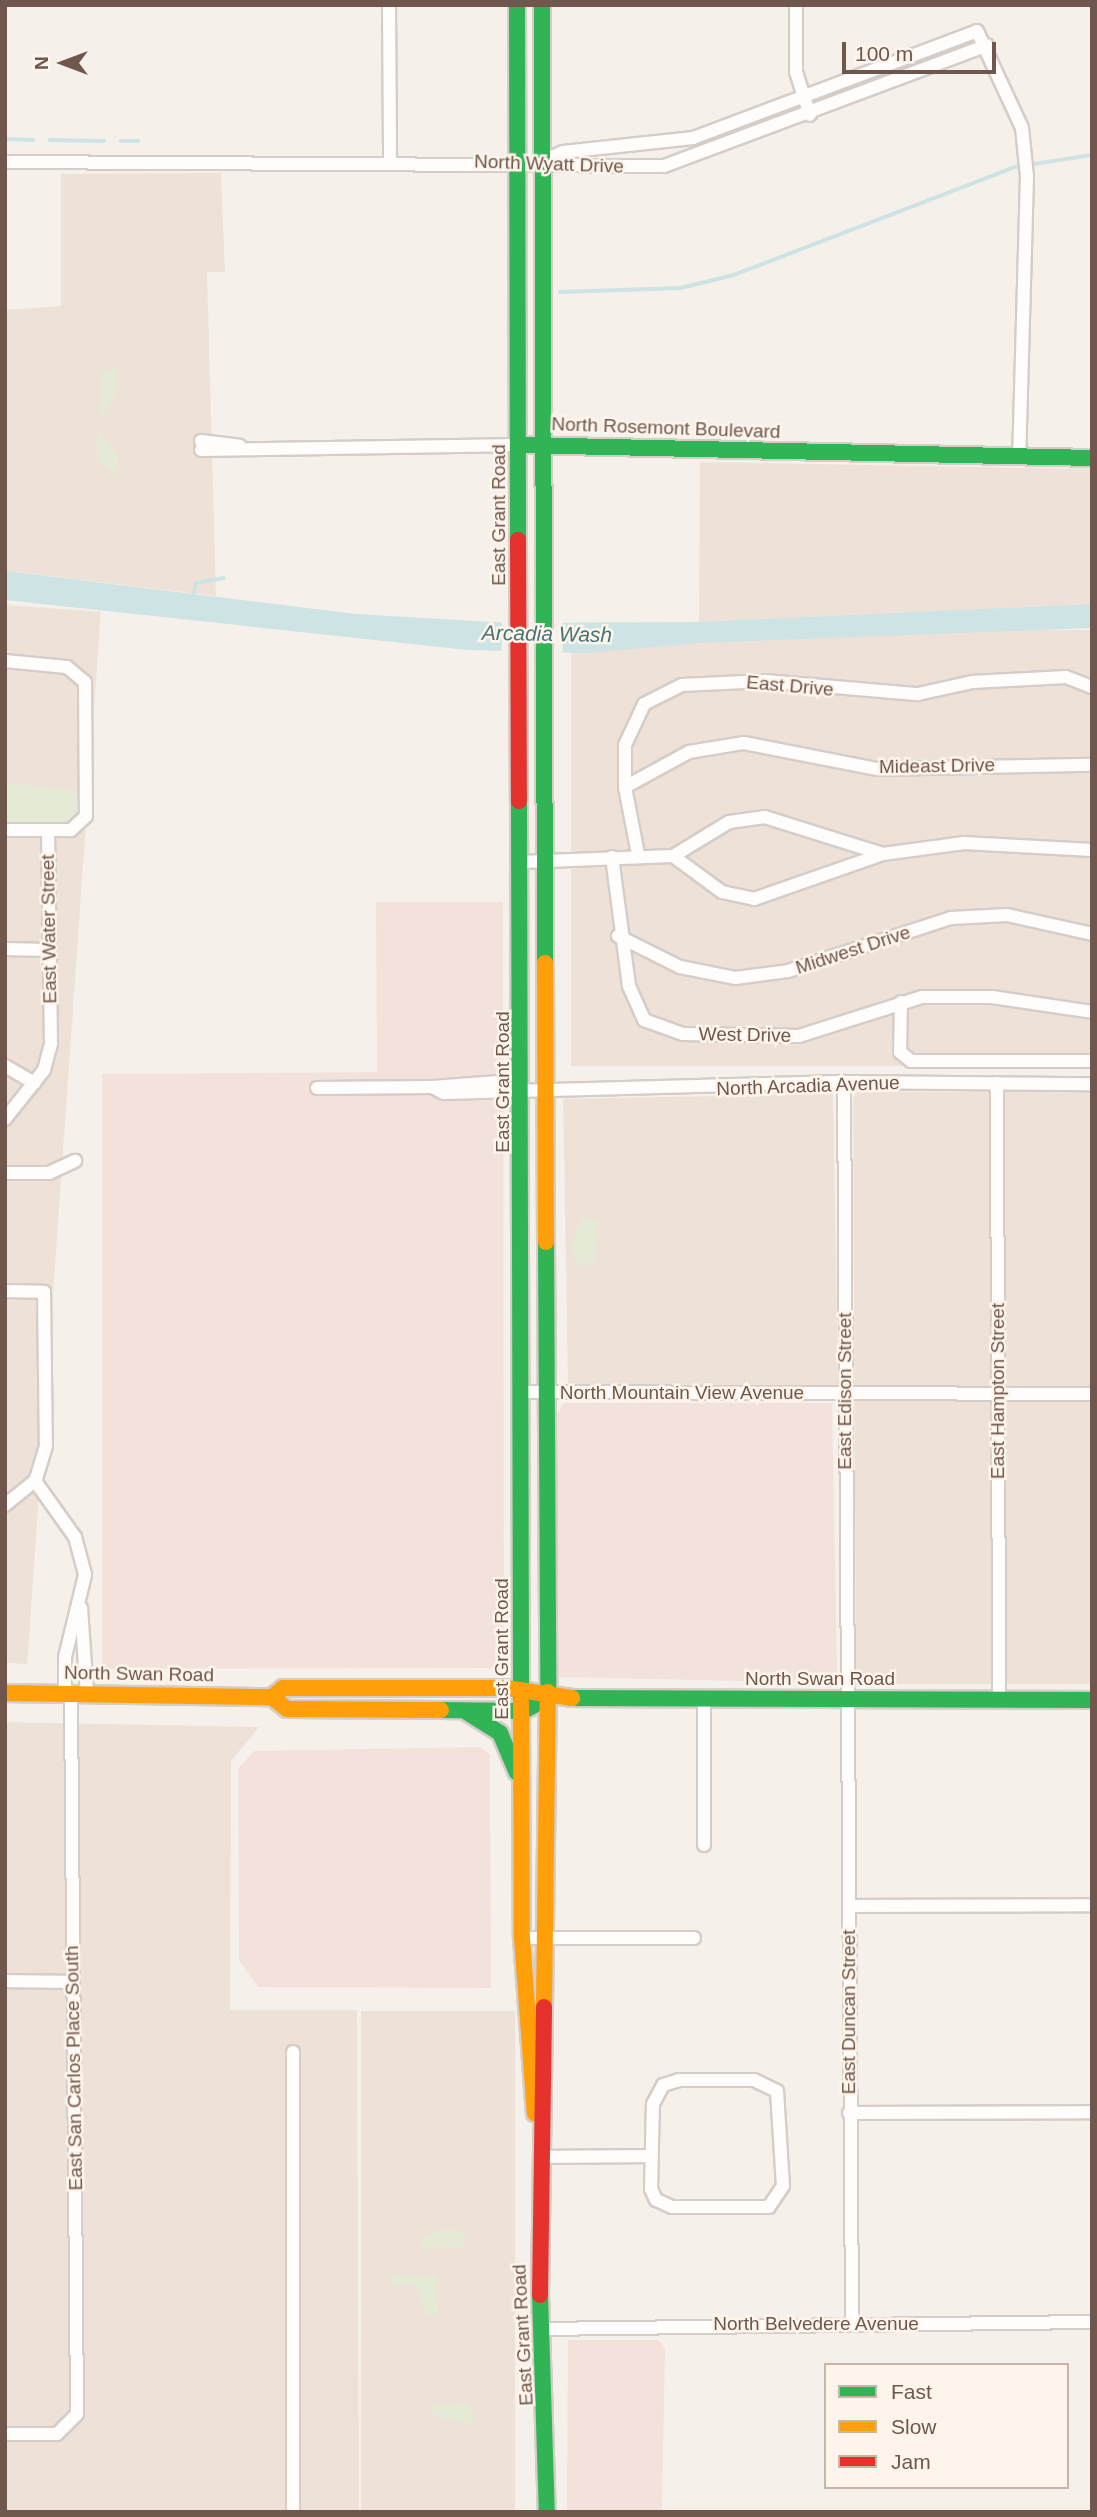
<!DOCTYPE html>
<style>
body{margin:0}
#map{position:relative;width:1097px;height:2517px;overflow:hidden;background:#f6f0ea;font-family:Helvetica,sans-serif}
div>[style]{position:absolute}
.residential>*{inset:0;background:#eee2d8;transform-origin:0 0}
.commercial>*{inset:0;background:#f3e2dc}
.green>*{inset:0;background:#e4ead6}
.water>*{inset:0;background:#cde3e4}
.pier>*{inset:0;background:#f6f0ea;transform-origin:0 0}
.stream>*{height:3.5px;margin:-1.75px;padding:0 1.75px;transform-origin:1.75px;border-radius:1.75px;background:#cde3e4}
.roads{filter:drop-shadow(2px 0 #d5cdc8) drop-shadow(-2px 0 #d5cdc8) drop-shadow(0 2px #d5cdc8) drop-shadow(0 -2px #d5cdc8)}
.street>*{height:12px;margin:-6px;padding:0 6px;transform-origin:6px;border-radius:6px;background:#fefdfc}
.fast>*{height:16px;margin:-8px;padding:0 8px;transform-origin:8px;border-radius:8px;background:#30b455}
.slow>*{height:16px;margin:-8px;padding:0 8px;transform-origin:8px;border-radius:8px;background:#ff9f0a}
.jam>*{height:16px;margin:-8px;padding:0 8px;transform-origin:8px;border-radius:8px;background:#e5322d}
span{translate:-50% -50%;white-space:nowrap;text-align:center;line-height:1.15;-webkit-text-stroke:5px #fdf5eb;paint-order:stroke}
.street-label{font-size:19px;color:#70574d}
.water-label{font-size:21px;color:#47757a;font-style:italic}
.frame{position:absolute;inset:0;border:7px solid #70574d;pointer-events:none}
.legend{position:absolute;left:824px;top:2363px;width:245px;height:126px;box-sizing:border-box;background:#fdf5eb;border:2px solid #c5b6ac;margin:0;padding:9px 12px;list-style:none;font-size:21px;color:#70574d}
.legend li{display:flex;align-items:center;gap:14px;height:35px}
.legend b{width:35px;border:2px solid #c5b6ac}
.north{position:absolute;left:28px;top:28px;width:70px;height:70px;-webkit-text-stroke:5px #fdf5eb;paint-order:stroke;rotate:270deg;font-size:19px;font-weight:700;line-height:28px;text-align:center;color:#70574d}
.north::after{content:'';display:block;margin:auto;width:24px;height:32px;background:#70574d;clip-path:polygon(50% 0,100% 100%,50% 72%,0 100%)}
.scale{position:absolute;left:842px;top:42px;width:154px;height:32px;box-sizing:border-box;border:4px solid #70574d;border-top:0;padding-left:9px;font-size:21px;line-height:24px;white-space:nowrap;color:#70574d;-webkit-text-stroke:5px #fdf5eb;paint-order:stroke}
</style>
<div id="map">
<div class="residential">
<i style="clip-path:polygon(221px 173px,225px 272px,207px 272px,216px 596px,5px 571px,5px 310px,61px 306px,61px 174px)"></i>
<i style="clip-path:polygon(700px 462px,1092px 469px,1092px 604px,699px 622px)"></i>
<i style="left:5px;top:605px;width:96px;height:1055px;rotate:4deg"></i>
<i style="left:1092px;top:630px;width:436px;height:521px;rotate:90deg"></i>
<i style="clip-path:polygon(1092px 1091px,1092px 1684px,856px 1684px,853px 1097px,857px 1092px)"></i>
<i style="left:833px;top:1094px;width:296px;height:270px;rotate:89deg"></i>
<i style="clip-path:polygon(5px 1722px,259px 1727px,231px 1761px,230px 2010px,357px 2010px,359px 2512px,5px 2512px)"></i>
<i style="left:515px;top:2011px;width:501px;height:154px;rotate:90deg"></i>
</div>
<div class="commercial">
<i style="clip-path:polygon(376px 902px,503px 902px,504px 1668px,102px 1669px,102px 1074px,377px 1072px)"></i>
<i style="clip-path:polygon(564px 1403px,832px 1403px,837px 1671px,831px 1683px,559px 1677px,555px 1416px)"></i>
<i style="clip-path:polygon(480px 1747px,490px 1755px,491px 1988px,258px 1987px,239px 1960px,238px 1769px,254px 1751px)"></i>
<i style="clip-path:polygon(568px 2340px,658px 2340px,665px 2348px,662px 2512px,567px 2512px)"></i>
</div>
<div class="green">
<i style="clip-path:polygon(117px 366px,117px 392px,99px 421px,100px 376px)"></i>
<i style="clip-path:polygon(97px 427px,118px 457px,117px 477px,97px 460px)"></i>
<i style="clip-path:polygon(5px 783px,80px 791px,79px 816px,70px 823px,5px 823px)"></i>
<i style="clip-path:polygon(581px 1216px,598px 1221px,595px 1262px,585px 1266px,578px 1265px,572px 1245px)"></i>
<i style="clip-path:polygon(438px 2230px,466px 2231px,462px 2247px,421px 2248px,420px 2238px)"></i>
<i style="clip-path:polygon(390px 2275px,437px 2276px,438px 2314px,425px 2314px,417px 2286px,391px 2286px)"></i>
<i style="clip-path:polygon(469px 2403px,474px 2425px,433px 2416px,432px 2404px)"></i>
</div>
<div class="water">
<i style="clip-path:polygon(5px 571px,356px 614px,509px 623px,696px 622px,1092px 604px,1092px 628px,699px 643px,588px 653px,468px 650px,5px 600px)"></i>
</div>
<div class="pier">
<i style="left:502px;top:621px;width:61px;height:33px;rotate:1deg"></i>
</div>
<div class="stream">
<i style="left:5px;top:139px;width:28px;rotate:2deg"></i>
<i style="left:50px;top:140px;width:54px;rotate:1.1deg"></i>
<i style="left:121px;top:141px;width:17px"></i>
<i style="left:560px;top:292px;width:121px;rotate:-1.9deg"></i>
<i style="left:681px;top:288px;width:55px;rotate:-13.8deg"></i>
<i style="left:734px;top:275px;width:301px;rotate:-21deg"></i>
<i style="left:1015px;top:167px;width:78px;rotate:-8.9deg"></i>
<i style="left:193px;top:598px;width:15px;rotate:-79deg"></i>
<i style="left:196px;top:583px;width:28px;rotate:-10deg"></i>
</div>
<div class="roads">
<div class="street">
<i style="left:389px;top:5px;width:156px;rotate:89.6deg"></i>
<i style="left:796px;top:5px;width:67px;rotate:90deg"></i>
<i style="left:796px;top:72px;width:45px;rotate:72deg"></i>
<i style="left:543px;top:161px;width:22px;rotate:-24deg"></i>
<i style="left:563px;top:152px;width:131px;rotate:-6.1deg"></i>
<i style="left:693px;top:138px;width:303px;rotate:-20.6deg"></i>
<i style="left:977px;top:31px;width:107px;rotate:65.1deg"></i>
<i style="left:1022px;top:128px;width:48px;rotate:84.1deg"></i>
<i style="left:1027px;top:176px;width:282px;rotate:91.6deg"></i>
<i style="left:5px;top:162px;width:659px;rotate:0.35deg"></i>
<i style="left:664px;top:166px;width:345px;rotate:-20.5deg"></i>
<i style="left:201px;top:441px;width:39px;rotate:7deg"></i>
<i style="left:201px;top:450px;width:319px;rotate:-0.9deg"></i>
<i style="left:5px;top:661px;width:62px;rotate:5.5deg"></i>
<i style="left:67px;top:667px;width:23px;rotate:40deg"></i>
<i style="left:85px;top:682px;width:134px;rotate:89.6deg"></i>
<i style="left:86px;top:816px;width:21px;rotate:137deg"></i>
<i style="left:71px;top:830px;width:66px;rotate:180deg"></i>
<i style="left:625px;top:787px;width:73px;rotate:-28.7deg"></i>
<i style="left:689px;top:752px;width:56px;rotate:-9.3deg"></i>
<i style="left:744px;top:743px;width:136px;rotate:11.1deg"></i>
<i style="left:877px;top:769px;width:215px;rotate:-1.1deg"></i>
<i style="left:638px;top:854px;width:68px;rotate:-101deg"></i>
<i style="left:625px;top:787px;width:42px;rotate:-90deg"></i>
<i style="left:625px;top:745px;width:45px;rotate:-65.1deg"></i>
<i style="left:644px;top:704px;width:42px;rotate:-26.6deg"></i>
<i style="left:682px;top:685px;width:83px;rotate:-2.8deg"></i>
<i style="left:765px;top:681px;width:154px;rotate:4.9deg"></i>
<i style="left:918px;top:694px;width:55px;rotate:-12.5deg"></i>
<i style="left:972px;top:682px;width:94px;rotate:-3deg"></i>
<i style="left:1066px;top:677px;width:28px;rotate:21deg"></i>
<i style="left:883px;top:854px;width:124px;rotate:-162.6deg"></i>
<i style="left:765px;top:817px;width:36px;rotate:172deg"></i>
<i style="left:729px;top:822px;width:66px;rotate:148.7deg"></i>
<i style="left:673px;top:856px;width:61px;rotate:36.3deg"></i>
<i style="left:722px;top:892px;width:33px;rotate:12deg"></i>
<i style="left:754px;top:899px;width:137px;rotate:-19.2deg"></i>
<i style="left:883px;top:854px;width:82px;rotate:-7.7deg"></i>
<i style="left:964px;top:843px;width:128px;rotate:3.1deg"></i>
<i style="left:612px;top:857px;width:130px;rotate:82.5deg"></i>
<i style="left:629px;top:986px;width:37px;rotate:66deg"></i>
<i style="left:644px;top:1020px;width:41px;rotate:19.7deg"></i>
<i style="left:683px;top:1034px;width:116px;rotate:1deg"></i>
<i style="left:799px;top:1036px;width:129px;rotate:-17.6deg"></i>
<i style="left:922px;top:997px;width:70px"></i>
<i style="left:992px;top:997px;width:101px;rotate:8.5deg"></i>
<i style="left:521px;top:862px;width:152px;rotate:-2.3deg"></i>
<i style="left:618px;top:936px;width:69px;rotate:26.6deg"></i>
<i style="left:680px;top:967px;width:56px;rotate:11.3deg"></i>
<i style="left:735px;top:978px;width:53px;rotate:-7.5deg"></i>
<i style="left:788px;top:971px;width:171px;rotate:-18deg"></i>
<i style="left:951px;top:918px;width:56px;rotate:-3.1deg"></i>
<i style="left:1007px;top:915px;width:87px;rotate:12.6deg"></i>
<i style="left:5px;top:949px;width:42px;rotate:1.4deg"></i>
<i style="left:901px;top:1002px;width:50px;rotate:91.1deg"></i>
<i style="left:900px;top:1052px;width:14px;rotate:39deg"></i>
<i style="left:911px;top:1061px;width:181px"></i>
<i style="left:5px;top:1066px;width:34px;rotate:30deg"></i>
<i style="left:844px;top:1082px;width:1241px;rotate:89.63deg"></i>
<i style="left:997px;top:1083px;width:616px;rotate:89.81deg"></i>
<i style="left:317px;top:1088px;width:115px;rotate:-0.5deg"></i>
<i style="left:524px;top:1088px;width:14px;rotate:-150deg"></i>
<i style="left:512px;top:1081px;width:80px;rotate:175.7deg"></i>
<i style="left:432px;top:1087px;width:13px;rotate:27deg"></i>
<i style="left:444px;top:1093px;width:400px;rotate:-1.6deg"></i>
<i style="left:844px;top:1082px;width:248px;rotate:0.5deg"></i>
<i style="left:5px;top:1119px;width:63px;rotate:-51.5deg"></i>
<i style="left:44px;top:1070px;width:27px;rotate:-75deg"></i>
<i style="left:51px;top:1044px;width:213px;rotate:-90.8deg"></i>
<i style="left:5px;top:1173px;width:44px"></i>
<i style="left:49px;top:1173px;width:29px;rotate:-25deg"></i>
<i style="left:5px;top:1291px;width:39px;rotate:1deg"></i>
<i style="left:44px;top:1292px;width:154px;rotate:89.3deg"></i>
<i style="left:46px;top:1446px;width:37px;rotate:107deg"></i>
<i style="left:35px;top:1481px;width:69px;rotate:54.5deg"></i>
<i style="left:75px;top:1537px;width:39px;rotate:75deg"></i>
<i style="left:85px;top:1575px;width:84px;rotate:103.7deg"></i>
<i style="left:65px;top:1657px;width:37px;rotate:90deg"></i>
<i style="left:524px;top:1392px;width:568px;rotate:0.2deg"></i>
<i style="left:5px;top:1505px;width:38px;rotate:-39deg"></i>
<i style="left:81px;top:1608px;width:86px;rotate:86deg"></i>
<i style="left:704px;top:1845px;width:145px;rotate:-90deg"></i>
<i style="left:849px;top:1906px;width:243px;rotate:-0.2deg"></i>
<i style="left:522px;top:1938px;width:172px"></i>
<i style="left:5px;top:1981px;width:68px;rotate:0.8deg"></i>
<i style="left:679px;top:2080px;width:75px"></i>
<i style="left:754px;top:2080px;width:25px;rotate:26deg"></i>
<i style="left:777px;top:2091px;width:95px;rotate:86.4deg"></i>
<i style="left:783px;top:2186px;width:25px;rotate:124deg"></i>
<i style="left:769px;top:2207px;width:97px;rotate:180deg"></i>
<i style="left:672px;top:2207px;width:17px;rotate:-156deg"></i>
<i style="left:656px;top:2200px;width:12px;rotate:-114deg"></i>
<i style="left:651px;top:2189px;width:85px;rotate:-88.7deg"></i>
<i style="left:653px;top:2104px;width:21px;rotate:-62deg"></i>
<i style="left:663px;top:2085px;width:17px;rotate:-17deg"></i>
<i style="left:849px;top:2113px;width:243px;rotate:-0.2deg"></i>
<i style="left:541px;top:2157px;width:110px;rotate:-0.5deg"></i>
<i style="left:540px;top:2329px;width:552px;rotate:-0.73deg"></i>
<i style="left:5px;top:2434px;width:52px"></i>
<i style="left:57px;top:2434px;width:28px;rotate:-45deg"></i>
<i style="left:77px;top:2414px;width:720px;rotate:-90.48deg"></i>
<i style="left:293px;top:2512px;width:460px;rotate:-90deg"></i>
</div>
<div class="fast">
<i style="left:517px;top:5px;width:535px;rotate:89.89deg"></i>
<i style="left:542px;top:5px;width:958px;rotate:89.82deg"></i>
<i style="left:520px;top:445px;width:572px;rotate:1.3deg"></i>
<i style="left:519px;top:801px;width:901px;rotate:89.87deg"></i>
<i style="left:546px;top:1242px;width:450px;rotate:89.7deg"></i>
<i style="left:572px;top:1698px;width:520px;rotate:0.22deg"></i>
<i style="left:441px;top:1710px;width:82px;rotate:0.7deg"></i>
<i style="left:523px;top:1711px;width:13px;rotate:-27deg"></i>
<i style="left:468px;top:1713px;width:38px;rotate:32deg"></i>
<i style="left:500px;top:1733px;width:43px;rotate:67deg"></i>
<i style="left:540px;top:2295px;width:217px;rotate:88.2deg"></i>
</div>
<div class="slow">
<i style="left:545px;top:963px;width:279px;rotate:89.8deg"></i>
<i style="left:5px;top:1693px;width:267px;rotate:0.9deg"></i>
<i style="left:272px;top:1697px;width:19px;rotate:39deg"></i>
<i style="left:287px;top:1709px;width:154px;rotate:0.4deg"></i>
<i style="left:272px;top:1697px;width:14px;rotate:-39deg"></i>
<i style="left:283px;top:1688px;width:223px"></i>
<i style="left:506px;top:1688px;width:67px;rotate:8.6deg"></i>
<i style="left:521px;top:1702px;width:236px;rotate:89.8deg"></i>
<i style="left:522px;top:1938px;width:176px;rotate:85.8deg"></i>
<i style="left:544px;top:2007px;width:315px;rotate:-89.3deg"></i>
</div>
<div class="jam">
<i style="left:518px;top:540px;width:261px;rotate:89.8deg"></i>
<i style="left:540px;top:2295px;width:288px;rotate:-89.2deg"></i>
</div>
</div>
<div class="street-label">
<span style="left:549px;top:164px;rotate:2deg">North Wyatt Drive</span>
<span style="left:666px;top:428px;rotate:2deg">North Rosemont Boulevard</span>
<span style="left:499px;top:515px;rotate:-90deg">East Grant Road</span>
<span style="left:790px;top:686px;rotate:5deg">East Drive</span>
<span style="left:937px;top:766px;rotate:-1deg">Mideast Drive</span>
<span style="left:49px;top:929px;rotate:-91deg">East Water Street</span>
<span style="left:853px;top:950px;rotate:-18deg">Midwest Drive</span>
<span style="left:745px;top:1035px;rotate:1deg">West Drive</span>
<span style="left:503px;top:1082px;rotate:-90deg">East Grant Road</span>
<span style="left:808px;top:1086px;rotate:-2deg">North Arcadia Avenue</span>
<span style="left:845px;top:1391px;rotate:-90deg">East Edison Street</span>
<span style="left:998px;top:1391px;rotate:-90deg">East Hampton Street</span>
<span style="left:682px;top:1393px">North Mountain View Avenue</span>
<span style="left:502px;top:1649px;rotate:-90deg">East Grant Road</span>
<span style="left:139px;top:1674px;rotate:1deg">North Swan Road</span>
<span style="left:820px;top:1679px">North Swan Road</span>
<span style="left:849px;top:2012px;rotate:-90deg">East Duncan Street</span>
<span style="left:74px;top:2068px;rotate:-91deg">East San Carlos Place South</span>
<span style="left:816px;top:2324px">North Belvedere Avenue</span>
<span style="left:523px;top:2335px;rotate:-93deg">East Grant Road</span>
</div>
<div class="water-label">
<span style="left:547px;top:634px;rotate:1deg">Arcadia Wash</span>
</div>
<div class="frame"></div>
<ul class="legend">
<li><b style="height:9px;background:#30b455"></b>Fast</li>
<li><b style="height:9px;background:#ff9f0a"></b>Slow</li>
<li><b style="height:9px;background:#e5322d"></b>Jam</li>
</ul>
<div class="north">N</div>
<div class="scale">100 m</div>
</div>
